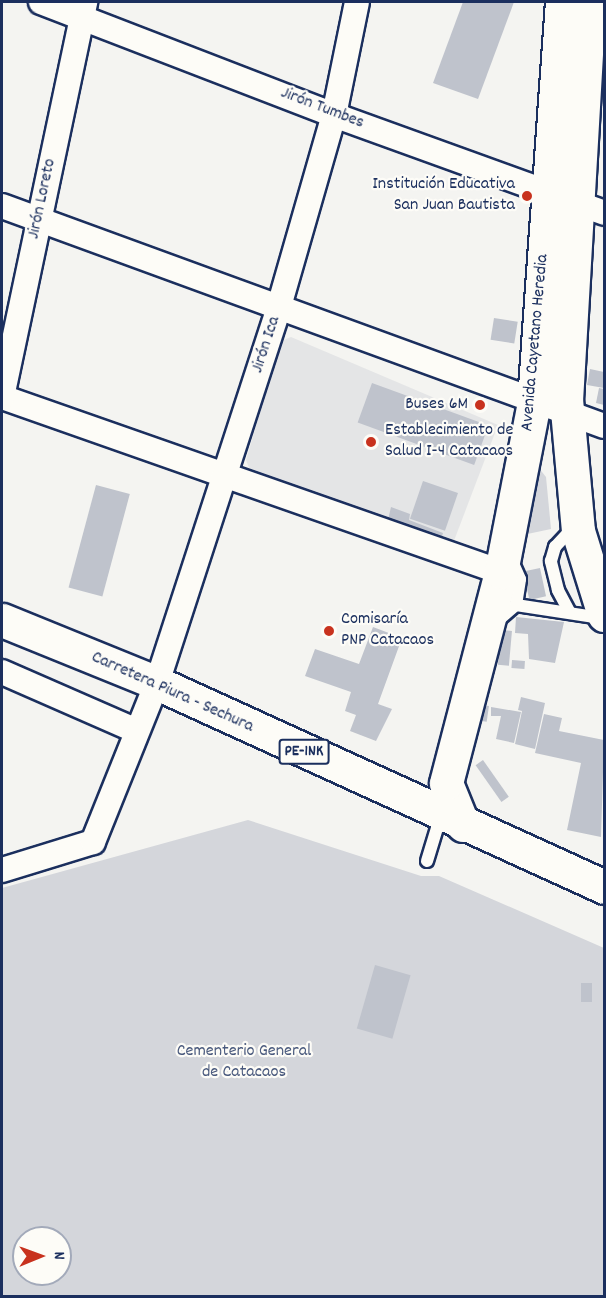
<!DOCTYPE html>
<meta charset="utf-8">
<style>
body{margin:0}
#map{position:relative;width:606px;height:1298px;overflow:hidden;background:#f4f4f1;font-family:Dekko,sans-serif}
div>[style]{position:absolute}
.built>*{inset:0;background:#e4e5e6}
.green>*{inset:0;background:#d4d6db}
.building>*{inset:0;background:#bfc3cc;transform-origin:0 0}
.roads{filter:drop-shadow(2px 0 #1b2f5e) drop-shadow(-2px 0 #1b2f5e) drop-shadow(0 2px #1b2f5e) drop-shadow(0 -2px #1b2f5e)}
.service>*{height:12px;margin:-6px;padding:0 6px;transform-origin:6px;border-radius:6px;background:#fdfcf7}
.minor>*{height:24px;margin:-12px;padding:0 12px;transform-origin:12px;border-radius:12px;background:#fdfcf7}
.secondary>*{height:33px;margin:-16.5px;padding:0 16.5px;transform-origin:16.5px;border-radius:16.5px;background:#fdfcf7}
.primary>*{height:33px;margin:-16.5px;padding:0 16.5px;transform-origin:16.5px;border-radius:16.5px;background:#fdfcf7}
.dots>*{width:16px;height:16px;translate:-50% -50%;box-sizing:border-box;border:3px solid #fdfcf7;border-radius:50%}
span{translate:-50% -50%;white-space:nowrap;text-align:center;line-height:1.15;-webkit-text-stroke:4.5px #fdfcf7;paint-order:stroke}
.shield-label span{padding:2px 4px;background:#fdfcf7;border:2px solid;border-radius:4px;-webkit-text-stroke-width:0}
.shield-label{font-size:16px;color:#1b2f5e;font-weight:700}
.street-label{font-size:18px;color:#1b2f5e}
.poi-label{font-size:18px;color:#1b2f5e}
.right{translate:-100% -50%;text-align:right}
.left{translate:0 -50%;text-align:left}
.park-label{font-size:18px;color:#49597d}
.frame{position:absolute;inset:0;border:3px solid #1b2f5e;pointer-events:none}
.north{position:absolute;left:12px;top:1226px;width:60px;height:60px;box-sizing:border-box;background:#fdfcf7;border:2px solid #a3aaba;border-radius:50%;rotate:89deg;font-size:16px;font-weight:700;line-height:24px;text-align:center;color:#1b2f5e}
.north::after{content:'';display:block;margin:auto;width:21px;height:27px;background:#c8321e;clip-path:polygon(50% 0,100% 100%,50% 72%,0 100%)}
</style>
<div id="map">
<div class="built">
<i style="clip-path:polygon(291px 337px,498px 425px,452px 546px,249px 468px,246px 460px,281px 341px)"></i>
</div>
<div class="green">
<i style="clip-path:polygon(534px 462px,546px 477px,551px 529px,518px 536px)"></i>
<i style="clip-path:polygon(evenodd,248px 820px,421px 876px,439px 876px,604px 948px,604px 1296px,2px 1296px,2px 888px,248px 820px,24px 1238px,60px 1238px,60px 1274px,24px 1274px,24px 1238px)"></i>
</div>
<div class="building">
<i style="clip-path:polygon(463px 2px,514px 2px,478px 99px,433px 83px)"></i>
<i style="left:494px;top:318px;width:24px;height:22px;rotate:9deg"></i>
<i style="clip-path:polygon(590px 369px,604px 372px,604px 388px,587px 385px)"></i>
<i style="left:372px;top:383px;width:124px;height:42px;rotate:20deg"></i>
<i style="clip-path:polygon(599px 388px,604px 389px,604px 405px,596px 403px)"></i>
<i style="left:423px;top:481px;width:37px;height:40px;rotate:19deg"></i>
<i style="left:96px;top:485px;width:35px;height:106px;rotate:15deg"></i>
<i style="clip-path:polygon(391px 507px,410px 514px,409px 520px,443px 533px,441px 540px,388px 520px)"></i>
<i style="left:540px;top:568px;width:29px;height:17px;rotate:78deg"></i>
<i style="clip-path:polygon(516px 617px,564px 622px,555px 663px,529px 659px,528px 634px,515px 633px)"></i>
<i style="clip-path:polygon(373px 627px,402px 638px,378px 704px,392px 709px,376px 741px,350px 731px,356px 715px,345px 711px,351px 692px,305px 676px,315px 649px,359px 664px)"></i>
<i style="left:501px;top:630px;width:11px;height:35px;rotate:5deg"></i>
<i style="left:512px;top:660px;width:13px;height:8px;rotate:4deg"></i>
<i style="clip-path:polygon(521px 697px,545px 703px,535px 749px,515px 744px,522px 711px,518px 710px)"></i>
<i style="left:482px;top:705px;width:7px;height:16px;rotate:8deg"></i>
<i style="clip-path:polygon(491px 707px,521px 712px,514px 743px,496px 739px,501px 716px,491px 716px)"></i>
<i style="clip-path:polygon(544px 714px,562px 718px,559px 731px,604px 740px,601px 837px,567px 830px,581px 763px,535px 753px)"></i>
<i style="left:483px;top:760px;width:45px;height:9px;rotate:55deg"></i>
<i style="left:375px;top:965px;width:37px;height:66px;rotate:16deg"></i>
<i style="left:581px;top:983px;width:11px;height:19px"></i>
</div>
<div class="roads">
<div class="service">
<i style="left:516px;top:605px;width:86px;rotate:8.7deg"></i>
<i style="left:569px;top:611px;width:24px;rotate:-118deg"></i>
<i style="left:558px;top:590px;width:30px;rotate:-104deg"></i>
<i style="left:551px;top:561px;width:15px;rotate:-74deg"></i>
<i style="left:555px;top:547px;width:26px;rotate:-47deg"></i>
<i style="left:495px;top:623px;width:28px;rotate:-41deg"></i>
<i style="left:516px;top:605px;width:26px;rotate:-81deg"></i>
<i style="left:520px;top:579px;width:22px;rotate:-114deg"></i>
<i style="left:427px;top:861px;width:48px;rotate:-73.1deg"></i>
</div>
<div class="minor">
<i style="left:41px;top:2px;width:314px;rotate:21.1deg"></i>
<i style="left:334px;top:115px;width:287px;rotate:19.9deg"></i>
<i style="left:2px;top:206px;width:641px;rotate:20.07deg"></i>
<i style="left:2px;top:397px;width:529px;rotate:19.33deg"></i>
<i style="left:2px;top:397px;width:404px;rotate:-78.1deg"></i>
<i style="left:2px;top:672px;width:147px;rotate:23.6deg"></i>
<i style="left:2px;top:870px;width:95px;rotate:-17.1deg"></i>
<i style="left:93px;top:842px;width:171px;rotate:-68.1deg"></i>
<i style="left:157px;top:683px;width:392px;rotate:-72deg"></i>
<i style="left:278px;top:310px;width:203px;rotate:-74deg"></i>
<i style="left:334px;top:115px;width:115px;rotate:-78.5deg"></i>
</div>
<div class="secondary">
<i style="left:589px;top:2px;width:398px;rotate:93.3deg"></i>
<i style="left:566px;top:399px;width:133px;rotate:84.8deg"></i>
<i style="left:578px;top:531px;width:88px;rotate:72.8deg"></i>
<i style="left:463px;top:825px;width:45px;rotate:-112deg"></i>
<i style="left:446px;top:783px;width:218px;rotate:-75.4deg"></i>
<i style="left:501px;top:572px;width:173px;rotate:-79deg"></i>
<i style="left:534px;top:402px;width:401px;rotate:-86deg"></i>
</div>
<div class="primary">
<i style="left:2px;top:620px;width:167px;rotate:22.1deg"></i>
<i style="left:157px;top:683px;width:491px;rotate:24.5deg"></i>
</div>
</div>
<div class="dots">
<i style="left:527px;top:196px;background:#c8321e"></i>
<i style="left:480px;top:405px;background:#c8321e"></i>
<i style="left:371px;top:442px;background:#c8321e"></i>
<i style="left:329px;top:631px;background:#c8321e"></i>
</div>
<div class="shield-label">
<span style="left:304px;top:752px">PE-1NK</span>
</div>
<div class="street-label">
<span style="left:322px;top:109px;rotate:21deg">Jirón Tumbes</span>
<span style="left:43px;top:199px;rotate:-78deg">Jirón Loreto</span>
<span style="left:536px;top:343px;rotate:-85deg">Avenida Cayetano Heredia</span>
<span style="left:267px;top:345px;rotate:-72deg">Jirón Ica</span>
<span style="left:172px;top:693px;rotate:24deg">Carretera Piura - Sechura</span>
</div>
<div class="poi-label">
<span class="right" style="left:515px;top:196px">Institución Educativa<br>San Juan Bautista</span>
<span class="right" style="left:468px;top:405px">Buses 6M</span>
<span class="left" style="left:385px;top:442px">Establecimiento de<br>Salud I-4 Catacaos</span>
<span class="left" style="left:341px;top:631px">Comisaría<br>PNP Catacaos</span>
</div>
<div class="park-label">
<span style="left:244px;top:1063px">Cementerio General<br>de Catacaos</span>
</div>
<div class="frame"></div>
<div class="north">N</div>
</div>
